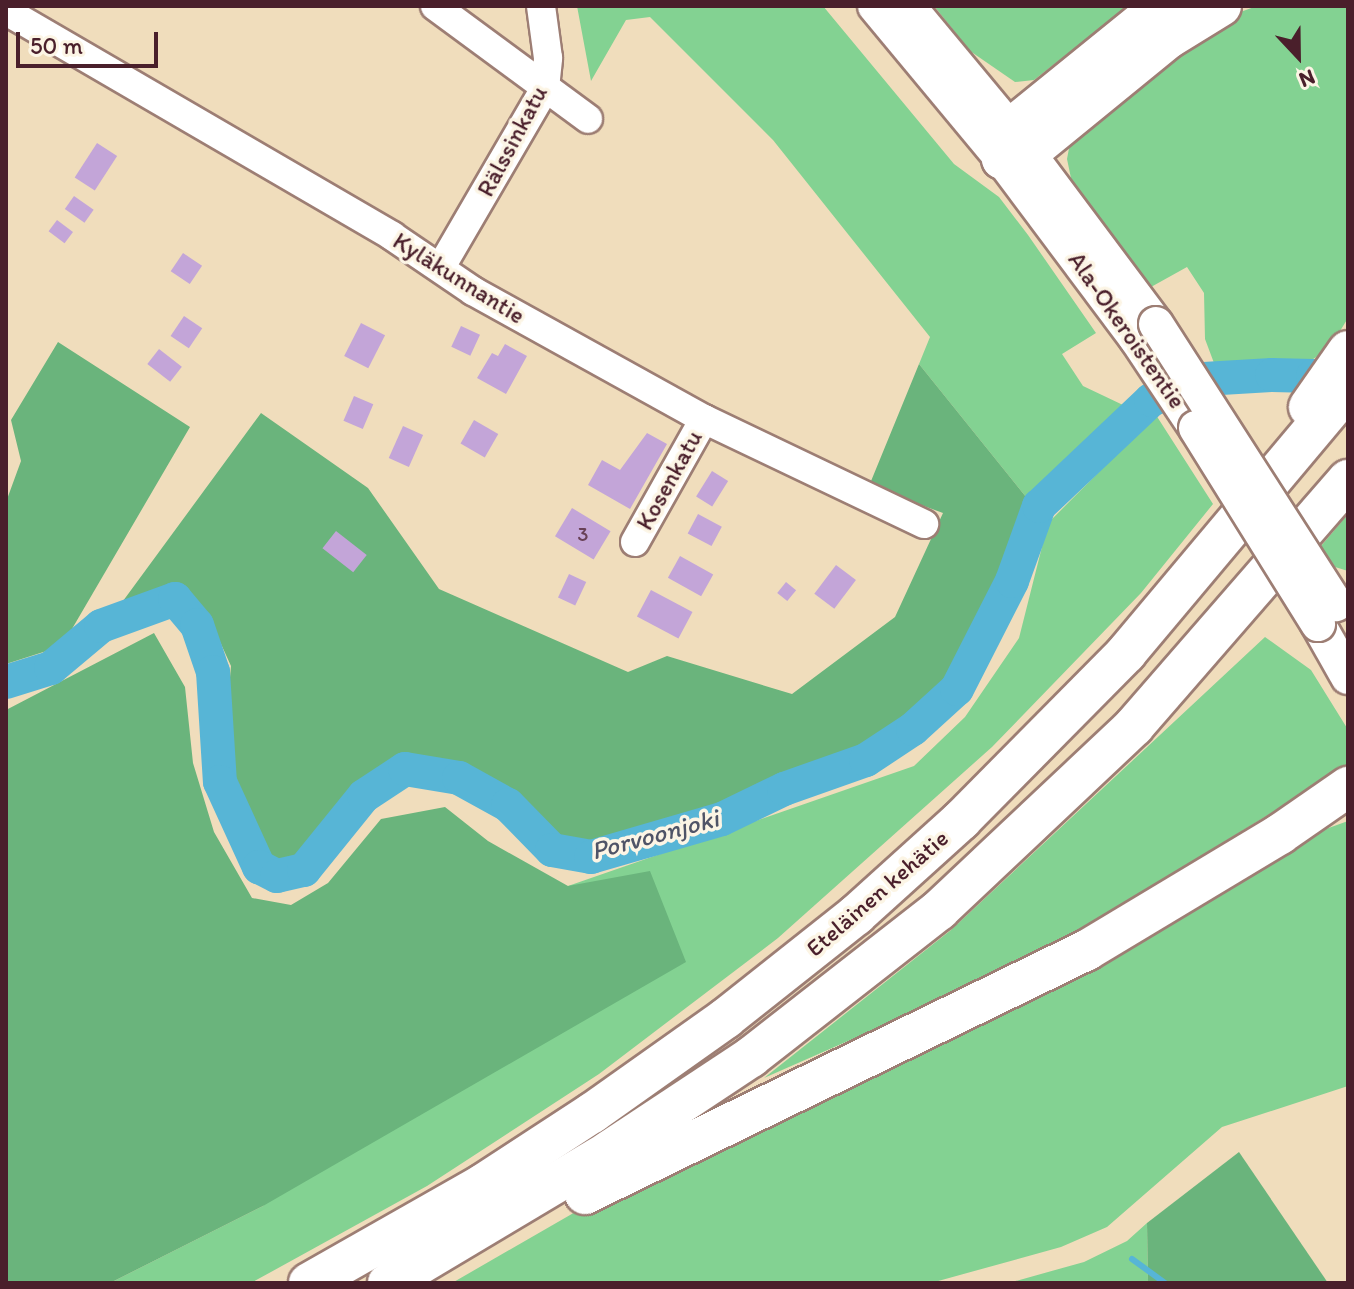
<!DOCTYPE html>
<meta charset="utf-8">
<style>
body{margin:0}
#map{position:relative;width:1354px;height:1289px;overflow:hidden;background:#f0ddbc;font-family:Itim,sans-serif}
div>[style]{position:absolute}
.green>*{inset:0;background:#83d292}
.forest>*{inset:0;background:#6ab47c}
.stream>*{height:6px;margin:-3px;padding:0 3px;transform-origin:3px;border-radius:3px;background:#57b5d6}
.river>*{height:34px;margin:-17px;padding:0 17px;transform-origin:17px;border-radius:17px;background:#57b5d6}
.building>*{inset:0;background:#c3a5d8;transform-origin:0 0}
.roads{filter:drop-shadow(2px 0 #9d7e74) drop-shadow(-2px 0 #9d7e74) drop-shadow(0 2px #9d7e74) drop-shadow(0 -2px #9d7e74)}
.minor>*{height:28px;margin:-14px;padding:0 14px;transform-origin:14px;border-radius:14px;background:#fff}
.major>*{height:34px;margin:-17px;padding:0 17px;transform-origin:17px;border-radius:17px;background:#fff}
.highway>*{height:40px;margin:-20px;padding:0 20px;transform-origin:20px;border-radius:20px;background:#fff}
.bridges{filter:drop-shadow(2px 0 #9d7e74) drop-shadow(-2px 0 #9d7e74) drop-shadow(0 2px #9d7e74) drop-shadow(0 -2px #9d7e74)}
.major-bridge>*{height:34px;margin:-17px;padding:0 17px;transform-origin:17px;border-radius:17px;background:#fff}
span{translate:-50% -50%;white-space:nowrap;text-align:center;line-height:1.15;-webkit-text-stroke:7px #fcf5e5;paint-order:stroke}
.number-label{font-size:20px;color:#684056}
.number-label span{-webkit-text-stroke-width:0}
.street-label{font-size:24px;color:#4a1f2b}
.water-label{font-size:26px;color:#4f5467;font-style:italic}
.frame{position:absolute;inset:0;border:8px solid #4a1f2b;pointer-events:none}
.north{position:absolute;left:1258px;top:16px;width:80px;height:80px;-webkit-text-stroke:6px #fcf5e5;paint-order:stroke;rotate:158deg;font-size:22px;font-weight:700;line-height:32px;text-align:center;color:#4a1f2b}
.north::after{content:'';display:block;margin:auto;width:28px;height:36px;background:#4a1f2b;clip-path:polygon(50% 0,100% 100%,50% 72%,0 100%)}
.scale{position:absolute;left:16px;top:32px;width:142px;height:36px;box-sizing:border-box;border:4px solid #4a1f2b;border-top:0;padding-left:10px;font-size:24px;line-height:28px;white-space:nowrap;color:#4a1f2b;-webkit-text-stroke:6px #fcf5e5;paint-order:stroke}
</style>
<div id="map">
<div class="green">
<i style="clip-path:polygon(577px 6px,823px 6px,954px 164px,999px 197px,1028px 235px,1096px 333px,1062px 354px,1083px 386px,1123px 405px,1030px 502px,919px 364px,930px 337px,773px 140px,650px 17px,626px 20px,591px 81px)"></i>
<i style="clip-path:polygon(934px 6px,1129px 6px,1034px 80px,1015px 82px,970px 51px)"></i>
<i style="clip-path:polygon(1257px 6px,1348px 7px,1348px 318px,1329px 349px,1310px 361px,1214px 363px,1205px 339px,1204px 293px,1187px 267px,1151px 287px,1072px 183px,1067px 159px,1070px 143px,1210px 23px)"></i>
<i style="clip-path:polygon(1156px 415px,1213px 504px,1141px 593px,992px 747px,778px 938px,599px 1074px,427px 1186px,251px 1283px,110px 1283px,263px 1206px,568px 886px,914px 766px,965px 717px,1019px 638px,1048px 523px)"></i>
<i style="clip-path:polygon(1348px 514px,1348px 571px,1335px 567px,1321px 546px)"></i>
<i style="clip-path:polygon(1265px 637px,1311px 670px,1347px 728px,1348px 766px,1077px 932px,932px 1004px,764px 1078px,951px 930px)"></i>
<i style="clip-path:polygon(1348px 821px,1348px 1086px,1222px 1127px,1107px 1227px,1061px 1247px,931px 1283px,452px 1283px,577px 1211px,1149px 936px,1323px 830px)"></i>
<i style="clip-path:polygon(1147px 1223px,1148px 1283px,1012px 1282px,1084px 1262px,1127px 1241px)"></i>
</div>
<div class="forest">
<i style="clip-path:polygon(58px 342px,190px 427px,62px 646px,6px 664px,6px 502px,21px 461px,11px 420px)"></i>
<i style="clip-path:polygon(919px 364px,1030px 502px,999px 580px,941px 690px,858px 749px,780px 779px,719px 810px,591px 844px,556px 835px,515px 797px,465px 770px,408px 758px,354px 789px,296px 862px,281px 861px,271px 855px,232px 773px,225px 734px,231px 666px,206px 611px,187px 588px,168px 590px,112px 616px,261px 413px,368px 488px,439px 589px,628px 672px,667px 656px,792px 694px,895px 617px,943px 513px,869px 486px)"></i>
<i style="clip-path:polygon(154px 633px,185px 687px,193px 763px,214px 832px,252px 898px,291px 905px,328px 883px,381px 819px,445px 807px,488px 841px,568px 886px,650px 871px,686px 962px,263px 1206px,110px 1283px,6px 1283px,6px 710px)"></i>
<i style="clip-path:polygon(1239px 1152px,1328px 1283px,1148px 1283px,1147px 1223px)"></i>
</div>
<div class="stream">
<i style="left:1132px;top:1259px;width:41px;rotate:36deg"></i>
</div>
<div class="river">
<i style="left:6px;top:682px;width:47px;rotate:-17.3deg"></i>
<i style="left:51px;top:668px;width:65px;rotate:-40deg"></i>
<i style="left:101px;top:626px;width:79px;rotate:-20deg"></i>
<i style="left:175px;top:599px;width:34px;rotate:50deg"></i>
<i style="left:197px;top:625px;width:50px;rotate:71.2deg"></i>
<i style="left:213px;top:672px;width:110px;rotate:86.4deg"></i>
<i style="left:220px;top:782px;width:94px;rotate:65.4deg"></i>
<i style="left:259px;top:867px;width:20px;rotate:27deg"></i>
<i style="left:277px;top:876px;width:28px;rotate:-13deg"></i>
<i style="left:304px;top:870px;width:95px;rotate:-51deg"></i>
<i style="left:364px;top:796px;width:49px;rotate:-33.4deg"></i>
<i style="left:405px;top:769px;width:55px;rotate:9.5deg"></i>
<i style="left:459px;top:778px;width:56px;rotate:28.9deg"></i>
<i style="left:508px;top:805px;width:63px;rotate:45.6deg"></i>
<i style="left:552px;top:850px;width:40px;rotate:10deg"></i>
<i style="left:591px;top:857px;width:136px;rotate:-16.2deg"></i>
<i style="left:722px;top:819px;width:69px;rotate:-25.8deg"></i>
<i style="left:784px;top:789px;width:87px;rotate:-19.5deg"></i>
<i style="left:866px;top:760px;width:56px;rotate:-33.4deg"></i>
<i style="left:913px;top:729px;width:59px;rotate:-42.3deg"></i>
<i style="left:957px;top:689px;width:121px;rotate:-63deg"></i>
<i style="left:1012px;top:581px;width:80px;rotate:-70.2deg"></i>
<i style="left:1039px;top:506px;width:154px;rotate:-43.4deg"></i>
<i style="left:1151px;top:400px;width:57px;rotate:-21.6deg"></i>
<i style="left:1204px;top:379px;width:68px;rotate:-3.4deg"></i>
<i style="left:1272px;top:375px;width:41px;rotate:1.4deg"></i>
<i style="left:1313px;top:376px;width:38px;rotate:28deg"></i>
</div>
<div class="building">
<i style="left:97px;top:143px;width:24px;height:41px;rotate:33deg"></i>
<i style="left:74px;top:196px;width:24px;height:16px;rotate:35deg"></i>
<i style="left:57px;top:220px;width:20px;height:14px;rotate:37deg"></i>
<i style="left:183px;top:253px;width:23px;height:22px;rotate:34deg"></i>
<i style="left:184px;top:316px;width:22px;height:24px;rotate:34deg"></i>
<i style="left:361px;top:323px;width:27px;height:37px;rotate:27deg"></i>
<i style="left:461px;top:326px;width:21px;height:23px;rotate:25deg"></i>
<i style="clip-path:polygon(505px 344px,527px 356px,506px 394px,477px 378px,492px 353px,498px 356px)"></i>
<i style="left:159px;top:349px;width:29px;height:19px;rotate:38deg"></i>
<i style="left:354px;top:396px;width:21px;height:27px;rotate:23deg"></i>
<i style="left:474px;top:420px;width:28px;height:27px;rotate:30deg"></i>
<i style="left:403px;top:426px;width:22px;height:35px;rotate:24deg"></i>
<i style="clip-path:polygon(647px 433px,667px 444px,630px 509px,588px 485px,602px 460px,620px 470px)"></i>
<i style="left:712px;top:471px;width:19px;height:30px;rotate:32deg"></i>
<i style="left:572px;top:508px;width:45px;height:33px;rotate:31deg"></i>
<i style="left:698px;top:514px;width:27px;height:22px;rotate:28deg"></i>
<i style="left:336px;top:531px;width:39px;height:22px;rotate:38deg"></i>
<i style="left:680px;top:556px;width:38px;height:25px;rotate:29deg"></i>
<i style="left:836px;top:565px;width:25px;height:36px;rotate:37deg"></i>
<i style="left:569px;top:574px;width:19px;height:26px;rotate:25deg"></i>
<i style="left:786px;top:582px;width:13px;height:14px;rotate:39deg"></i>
<i style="left:651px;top:590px;width:47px;height:30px;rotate:28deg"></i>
</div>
<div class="roads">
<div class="minor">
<i style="left:435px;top:6px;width:190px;rotate:36.4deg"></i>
<i style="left:6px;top:11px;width:447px;rotate:30.2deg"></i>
<i style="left:392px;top:236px;width:98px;rotate:34.2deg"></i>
<i style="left:473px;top:291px;width:264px;rotate:29deg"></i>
<i style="left:704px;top:419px;width:244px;rotate:25.5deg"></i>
<i style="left:441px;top:267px;width:207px;rotate:-59.8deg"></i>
<i style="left:545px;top:88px;width:30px;rotate:-84deg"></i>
<i style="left:548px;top:58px;width:52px;rotate:-97.7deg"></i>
<i style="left:635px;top:542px;width:141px;rotate:-60.7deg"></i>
</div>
<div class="major">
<i style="left:875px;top:6px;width:199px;rotate:50.3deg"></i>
<i style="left:1002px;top:159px;width:224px;rotate:53.2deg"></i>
<i style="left:1136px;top:338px;width:108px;rotate:56.3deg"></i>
<i style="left:908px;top:6px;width:160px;rotate:50.3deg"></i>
<i style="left:1010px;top:129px;width:244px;rotate:53.2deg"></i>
<i style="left:1318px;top:624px;width:61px;rotate:60.5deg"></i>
</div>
<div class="highway">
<i style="left:1002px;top:159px;width:28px;rotate:-15deg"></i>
<i style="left:1029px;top:152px;width:181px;rotate:-39.2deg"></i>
<i style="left:1169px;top:38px;width:61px;rotate:-31.6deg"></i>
<i style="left:1002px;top:159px;width:31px;rotate:-75deg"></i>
<i style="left:1010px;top:129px;width:196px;rotate:-39deg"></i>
<i style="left:1309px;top:407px;width:68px;rotate:-55.1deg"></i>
<i style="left:585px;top:1194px;width:558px;rotate:-25.92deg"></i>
<i style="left:1087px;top:950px;width:225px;rotate:-31deg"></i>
<i style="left:1280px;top:834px;width:83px;rotate:-34.7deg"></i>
<i style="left:309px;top:1283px;width:200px;rotate:-29.6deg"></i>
<i style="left:483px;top:1184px;width:130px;rotate:-33.1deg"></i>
<i style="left:592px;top:1113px;width:164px;rotate:-35.3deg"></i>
<i style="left:726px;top:1018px;width:166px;rotate:-38.4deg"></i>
<i style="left:856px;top:915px;width:142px;rotate:-42.1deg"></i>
<i style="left:961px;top:820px;width:235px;rotate:-45.3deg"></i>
<i style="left:1126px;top:653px;width:346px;rotate:-50deg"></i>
<i style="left:388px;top:1283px;width:257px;rotate:-30.8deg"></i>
<i style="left:609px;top:1151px;width:170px;rotate:-33.5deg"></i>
<i style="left:751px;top:1057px;width:239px;rotate:-38deg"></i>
<i style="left:939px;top:910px;width:268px;rotate:-43.3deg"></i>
<i style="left:1134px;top:726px;width:326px;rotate:-49deg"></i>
</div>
</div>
<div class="bridges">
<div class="major-bridge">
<i style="left:1156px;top:324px;width:333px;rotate:57.3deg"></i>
<i style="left:1196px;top:428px;width:231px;rotate:58.1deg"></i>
</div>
</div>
<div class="number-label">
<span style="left:583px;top:534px">3</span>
</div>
<div class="street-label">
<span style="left:512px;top:141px;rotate:-62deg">Rälssinkatu</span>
<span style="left:459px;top:278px;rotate:32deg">Kyläkunnantie</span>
<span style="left:1127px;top:330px;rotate:55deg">Ala-Okeroistentie</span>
<span style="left:669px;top:480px;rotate:-61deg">Kosenkatu</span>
<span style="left:877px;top:893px;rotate:-41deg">Eteläinen kehätie</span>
</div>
<div class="water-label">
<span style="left:655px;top:835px;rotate:-15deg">Porvoonjoki</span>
</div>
<div class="frame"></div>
<div class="north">N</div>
<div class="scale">50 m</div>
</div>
